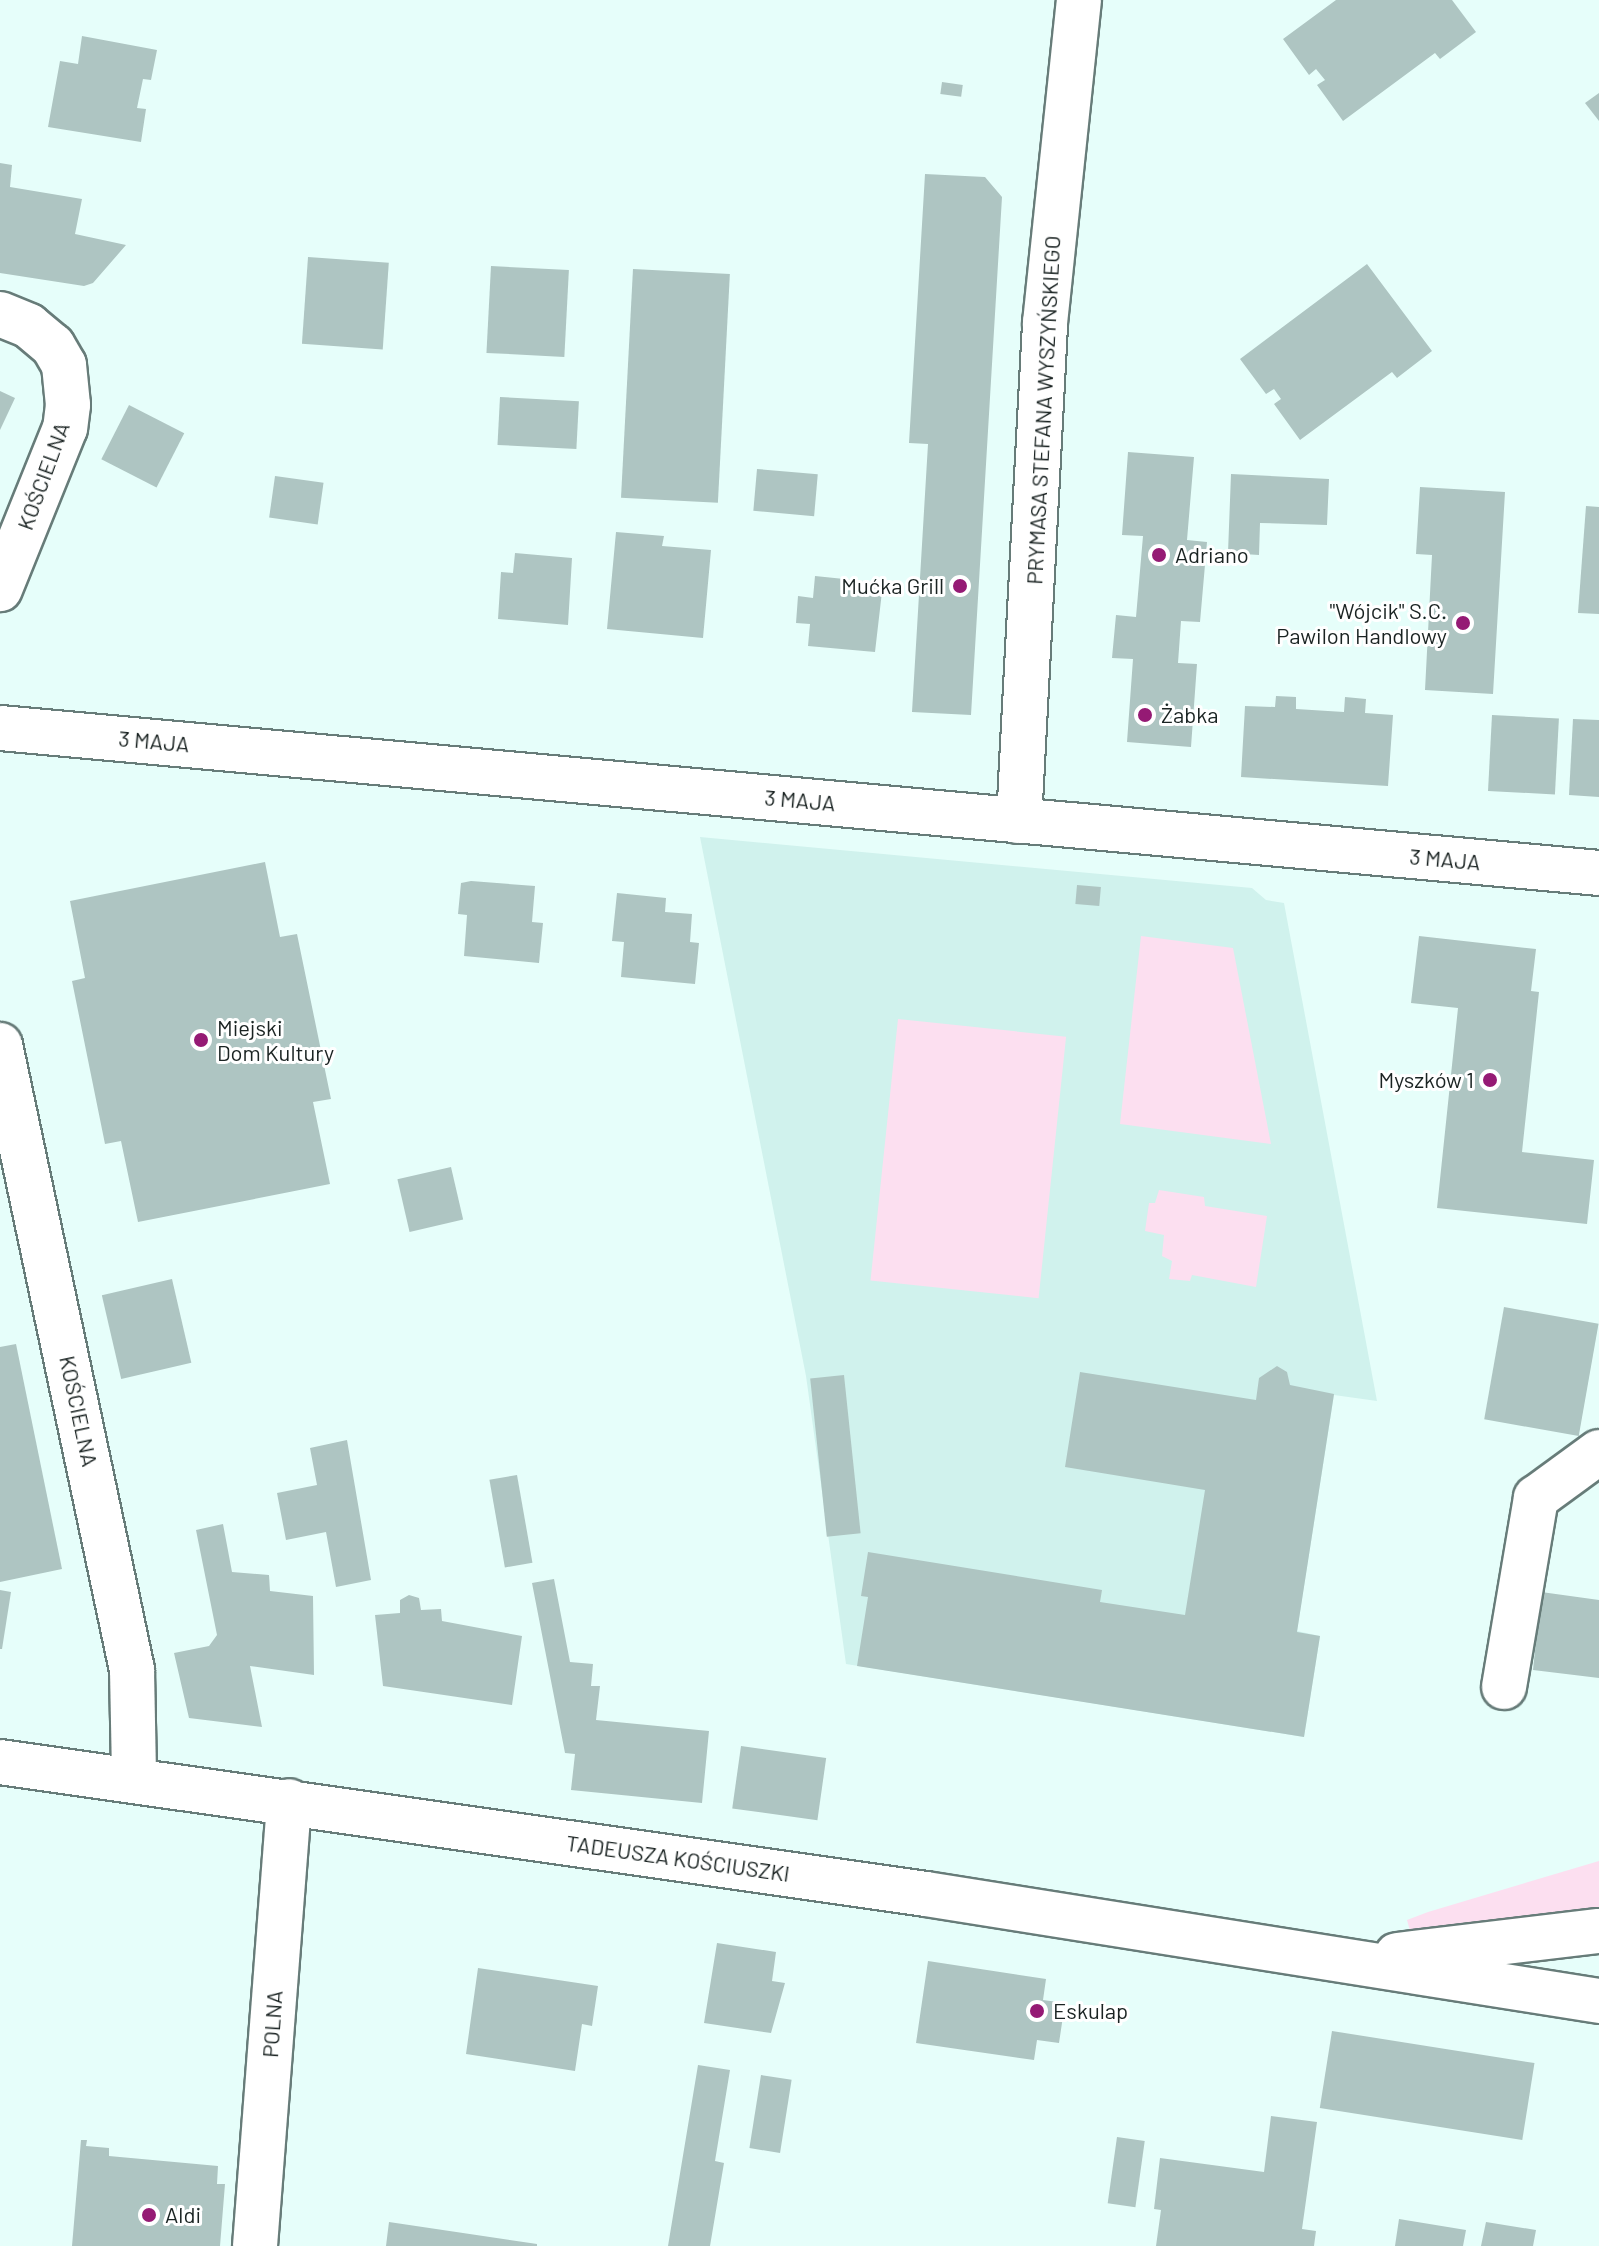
<!DOCTYPE html>
<meta charset="utf-8">
<style>
body{margin:0}
#map{position:relative;width:1599px;height:2246px;overflow:hidden;background:#e6fefa;font-family:Barlow,sans-serif}
div>[style]{position:absolute}
.built>*{inset:0;background:#d0f2ed}
.green>*{inset:0;background:#fcdff0;transform-origin:0 0}
.building>*{inset:0;background:#aec5c2;transform-origin:0 0}
.roads{filter:drop-shadow(2px 0 #677c79) drop-shadow(-2px 0 #677c79) drop-shadow(0 2px #677c79) drop-shadow(0 -2px #677c79)}
.minor>*{height:44px;margin:-22px;padding:0 22px;transform-origin:22px;border-radius:22px;background:#fff}
.major>*{height:44px;margin:-22px;padding:0 22px;transform-origin:22px;border-radius:22px;background:#fff}
.dots>*{width:22px;height:22px;translate:-50% -50%;box-sizing:border-box;border:4px solid #fff;border-radius:50%}
span{translate:-50% -50%;white-space:nowrap;text-align:center;line-height:1.15;-webkit-text-stroke:6px #fff;paint-order:stroke}
.street-label{font-size:22px;color:#1a2322}
.poi-label{font-size:22px;color:#1a2322}
.left{translate:0 -50%;text-align:left}
.right{translate:-100% -50%;text-align:right}
</style>
<div id="map">
<div class="built">
<i style="clip-path:polygon(700px 837px,1252px 888px,1266px 900px,1284px 903px,1377px 1401px,1334px 1395px,1297px 1631px,1320px 1636px,1304px 1737px,846px 1664px,806px 1376px)"></i>
</div>
<div class="green">
<i style="clip-path:polygon(1141px 936px,1233px 948px,1271px 1144px,1120px 1124px)"></i>
<i style="left:898px;top:1019px;width:169px;height:263px;rotate:6deg"></i>
<i style="clip-path:polygon(1159px 1190px,1204px 1197px,1205px 1206px,1267px 1216px,1256px 1287px,1192px 1275px,1190px 1281px,1169px 1279px,1172px 1261px,1162px 1256px,1164px 1235px,1145px 1231px,1149px 1203px,1155px 1203px)"></i>
<i style="clip-path:polygon(1599px 1861px,1599px 1915px,1410px 1931px,1407px 1920px,1428px 1912px)"></i>
</div>
<div class="building">
<i style="clip-path:polygon(1336px 0,1452px 0,1476px 32px,1440px 59px,1435px 53px,1343px 121px,1317px 85px,1325px 80px,1316px 69px,1309px 75px,1283px 39px)"></i>
<i style="clip-path:polygon(82px 36px,157px 50px,151px 80px,143px 79px,137px 108px,146px 109px,141px 142px,48px 127px,60px 61px,78px 64px)"></i>
<i style="left:942px;top:82px;width:21px;height:12px;rotate:8deg"></i>
<i style="clip-path:polygon(1599px 93px,1599px 121px,1585px 103px)"></i>
<i style="clip-path:polygon(0 163px,12px 165px,10px 187px,82px 199px,75px 234px,126px 245px,93px 283px,84px 286px,0 273px)"></i>
<i style="clip-path:polygon(925px 174px,985px 177px,1002px 197px,971px 715px,912px 712px,928px 444px,909px 443px)"></i>
<i style="left:308px;top:257px;width:81px;height:87px;rotate:4deg"></i>
<i style="clip-path:polygon(1367px 264px,1432px 351px,1397px 378px,1392px 372px,1300px 440px,1274px 404px,1281px 399px,1274px 389px,1266px 394px,1240px 359px)"></i>
<i style="left:491px;top:266px;width:78px;height:87px;rotate:3deg"></i>
<i style="left:633px;top:269px;width:97px;height:229px;rotate:3deg"></i>
<i style="clip-path:polygon(0 391px,15px 398px,0 430px)"></i>
<i style="left:500px;top:397px;width:79px;height:48px;rotate:3deg"></i>
<i style="left:129px;top:405px;width:62px;height:61px;rotate:27deg"></i>
<i style="clip-path:polygon(1128px 452px,1194px 457px,1187px 540px,1207px 542px,1200px 622px,1181px 621px,1178px 663px,1197px 664px,1191px 747px,1127px 742px,1133px 659px,1112px 658px,1116px 615px,1136px 617px,1143px 536px,1122px 535px)"></i>
<i style="left:757px;top:469px;width:61px;height:42px;rotate:5deg"></i>
<i style="clip-path:polygon(1231px 474px,1329px 479px,1327px 525px,1260px 523px,1259px 555px,1228px 553px)"></i>
<i style="left:275px;top:476px;width:49px;height:42px;rotate:8deg"></i>
<i style="clip-path:polygon(1420px 487px,1505px 492px,1493px 694px,1425px 690px,1432px 555px,1416px 554px)"></i>
<i style="clip-path:polygon(1586px 506px,1599px 507px,1599px 614px,1578px 613px)"></i>
<i style="clip-path:polygon(616px 532px,664px 536px,662px 546px,711px 550px,703px 638px,607px 629px)"></i>
<i style="clip-path:polygon(515px 553px,572px 558px,568px 625px,498px 619px,501px 572px,513px 573px)"></i>
<i style="clip-path:polygon(815px 576px,883px 583px,875px 652px,808px 646px,810px 624px,796px 623px,798px 596px,813px 598px)"></i>
<i style="clip-path:polygon(1276px 696px,1296px 697px,1296px 709px,1344px 712px,1345px 697px,1366px 699px,1365px 713px,1393px 715px,1388px 786px,1241px 777px,1245px 706px,1275px 707px)"></i>
<i style="left:1492px;top:715px;width:67px;height:76px;rotate:3deg"></i>
<i style="clip-path:polygon(1573px 719px,1599px 720px,1599px 797px,1569px 795px)"></i>
<i style="clip-path:polygon(265px 862px,280px 937px,297px 934px,331px 1099px,313px 1102px,330px 1184px,138px 1222px,121px 1141px,105px 1144px,72px 981px,85px 978px,70px 901px)"></i>
<i style="clip-path:polygon(471px 881px,535px 886px,532px 922px,543px 923px,539px 963px,464px 956px,467px 915px,458px 914px,461px 883px)"></i>
<i style="left:1077px;top:885px;width:24px;height:19px;rotate:5deg"></i>
<i style="clip-path:polygon(617px 893px,666px 898px,665px 912px,692px 914px,690px 942px,699px 943px,695px 984px,621px 977px,624px 942px,612px 941px)"></i>
<i style="clip-path:polygon(1419px 936px,1536px 949px,1531px 991px,1539px 992px,1522px 1152px,1594px 1160px,1587px 1224px,1437px 1208px,1458px 1008px,1411px 1003px)"></i>
<i style="left:451px;top:1167px;width:54px;height:55px;rotate:77deg"></i>
<i style="left:172px;top:1279px;width:86px;height:72px;rotate:77deg"></i>
<i style="left:1504px;top:1307px;width:96px;height:114px;rotate:10deg"></i>
<i style="clip-path:polygon(16px 1344px,62px 1569px,0 1582px,0 1347px)"></i>
<i style="clip-path:polygon(1277px 1366px,1287px 1372px,1290px 1385px,1334px 1394px,1297px 1632px,1320px 1636px,1304px 1737px,857px 1666px,868px 1597px,861px 1596px,868px 1552px,1102px 1590px,1100px 1602px,1185px 1615px,1205px 1490px,1065px 1467px,1080px 1372px,1256px 1400px,1259px 1378px)"></i>
<i style="left:844px;top:1375px;width:159px;height:34px;rotate:84deg"></i>
<i style="clip-path:polygon(347px 1440px,371px 1580px,336px 1587px,326px 1532px,286px 1540px,277px 1493px,317px 1485px,310px 1448px)"></i>
<i style="left:517px;top:1475px;width:89px;height:28px;rotate:80deg"></i>
<i style="clip-path:polygon(223px 1524px,232px 1572px,269px 1575px,270px 1591px,313px 1596px,314px 1675px,250px 1666px,262px 1727px,189px 1718px,174px 1653px,209px 1646px,217px 1635px,196px 1530px)"></i>
<i style="clip-path:polygon(554px 1579px,570px 1662px,593px 1664px,591px 1686px,600px 1686px,596px 1720px,709px 1731px,702px 1803px,571px 1790px,575px 1754px,565px 1753px,532px 1583px)"></i>
<i style="clip-path:polygon(0 1590px,11px 1592px,2px 1649px,0 1649px)"></i>
<i style="clip-path:polygon(1534px 1591px,1599px 1600px,1599px 1678px,1533px 1670px,1536px 1641px,1527px 1641px)"></i>
<i style="clip-path:polygon(409px 1595px,419px 1598px,421px 1610px,441px 1609px,442px 1621px,522px 1636px,512px 1705px,383px 1686px,375px 1615px,400px 1613px,400px 1600px)"></i>
<i style="left:741px;top:1746px;width:86px;height:63px;rotate:8deg"></i>
<i style="clip-path:polygon(717px 1943px,776px 1952px,772px 1981px,785px 1983px,771px 2033px,704px 2023px)"></i>
<i style="clip-path:polygon(928px 1961px,1046px 1979px,1043px 2000px,1065px 2003px,1059px 2043px,1037px 2040px,1034px 2060px,916px 2043px)"></i>
<i style="clip-path:polygon(478px 1968px,598px 1986px,592px 2026px,582px 2024px,575px 2071px,466px 2054px)"></i>
<i style="left:1332px;top:2031px;width:205px;height:78px;rotate:9deg"></i>
<i style="clip-path:polygon(698px 2065px,730px 2070px,715px 2161px,724px 2163px,710px 2246px,668px 2246px)"></i>
<i style="left:761px;top:2075px;width:31px;height:74px;rotate:9deg"></i>
<i style="clip-path:polygon(1271px 2116px,1317px 2122px,1302px 2229px,1316px 2231px,1314px 2246px,1156px 2246px,1161px 2210px,1154px 2209px,1160px 2158px,1264px 2172px)"></i>
<i style="left:1117px;top:2137px;width:28px;height:67px;rotate:8deg"></i>
<i style="clip-path:polygon(81px 2140px,87px 2140px,86px 2146px,109px 2148px,109px 2156px,218px 2166px,217px 2184px,225px 2184px,220px 2246px,72px 2246px)"></i>
<i style="clip-path:polygon(1399px 2219px,1466px 2230px,1463px 2246px,1395px 2246px)"></i>
<i style="clip-path:polygon(389px 2222px,537px 2244px,537px 2246px,386px 2246px)"></i>
<i style="clip-path:polygon(1486px 2222px,1536px 2230px,1533px 2246px,1481px 2246px)"></i>
</div>
<div class="roads">
<div class="minor">
<i style="left:0;top:314px;width:31px;rotate:22deg"></i>
<i style="left:29px;top:326px;width:31px;rotate:40deg"></i>
<i style="left:53px;top:346px;width:22px;rotate:60deg"></i>
<i style="left:64px;top:365px;width:40px;rotate:84.3deg"></i>
<i style="left:68px;top:405px;width:23px;rotate:97deg"></i>
<i style="left:65px;top:428px;width:174px;rotate:112deg"></i>
<i style="left:0;top:728px;width:1606px;rotate:5.18deg"></i>
<i style="left:1019px;top:821px;width:499px;rotate:-87deg"></i>
<i style="left:1045px;top:323px;width:325px;rotate:-84deg"></i>
<i style="left:0;top:1045px;width:639px;rotate:78.07deg"></i>
<i style="left:132px;top:1670px;width:109px;rotate:88.9deg"></i>
<i style="left:1504px;top:1687px;width:192px;rotate:-80.4deg"></i>
<i style="left:1536px;top:1498px;width:78px;rotate:-36.1deg"></i>
<i style="left:255px;top:2246px;width:446px;rotate:-85.6deg"></i>
</div>
<div class="major">
<i style="left:0;top:1762px;width:935px;rotate:8.11deg"></i>
<i style="left:926px;top:1894px;width:681px;rotate:9.03deg"></i>
<i style="left:1397px;top:1955px;width:203px;rotate:-6.8deg"></i>
</div>
</div>
<div class="dots">
<i style="left:1159px;top:555px;background:#951a74"></i>
<i style="left:960px;top:586px;background:#951a74"></i>
<i style="left:1463px;top:623px;background:#951a74"></i>
<i style="left:1145px;top:715px;background:#951a74"></i>
<i style="left:201px;top:1040px;background:#951a74"></i>
<i style="left:1490px;top:1080px;background:#951a74"></i>
<i style="left:1037px;top:2011px;background:#951a74"></i>
<i style="left:149px;top:2215px;background:#951a74"></i>
</div>
<div class="street-label">
<span style="left:1043px;top:410px;rotate:-87deg">PRYMASA STEFANA WYSZYŃSKIEGO</span>
<span style="left:43px;top:476px;rotate:-70deg">KOŚCIELNA</span>
<span style="left:154px;top:741px;rotate:5deg">3 MAJA</span>
<span style="left:800px;top:800px;rotate:5deg">3 MAJA</span>
<span style="left:1445px;top:859px;rotate:5deg">3 MAJA</span>
<span style="left:79px;top:1411px;rotate:78deg">KOŚCIELNA</span>
<span style="left:678px;top:1858px;rotate:8deg">TADEUSZA KOŚCIUSZKI</span>
<span style="left:272px;top:2024px;rotate:-86deg">POLNA</span>
</div>
<div class="poi-label">
<span class="left" style="left:1175px;top:555px">Adriano</span>
<span class="right" style="left:944px;top:586px">Mućka Grill</span>
<span class="right" style="left:1447px;top:623px">"Wójcik" S.C.<br>Pawilon Handlowy</span>
<span class="left" style="left:1161px;top:715px">Żabka</span>
<span class="left" style="left:217px;top:1040px">Miejski<br>Dom Kultury</span>
<span class="right" style="left:1474px;top:1080px">Myszków 1</span>
<span class="left" style="left:1053px;top:2011px">Eskulap</span>
<span class="left" style="left:165px;top:2215px">Aldi</span>
</div>
</div>
